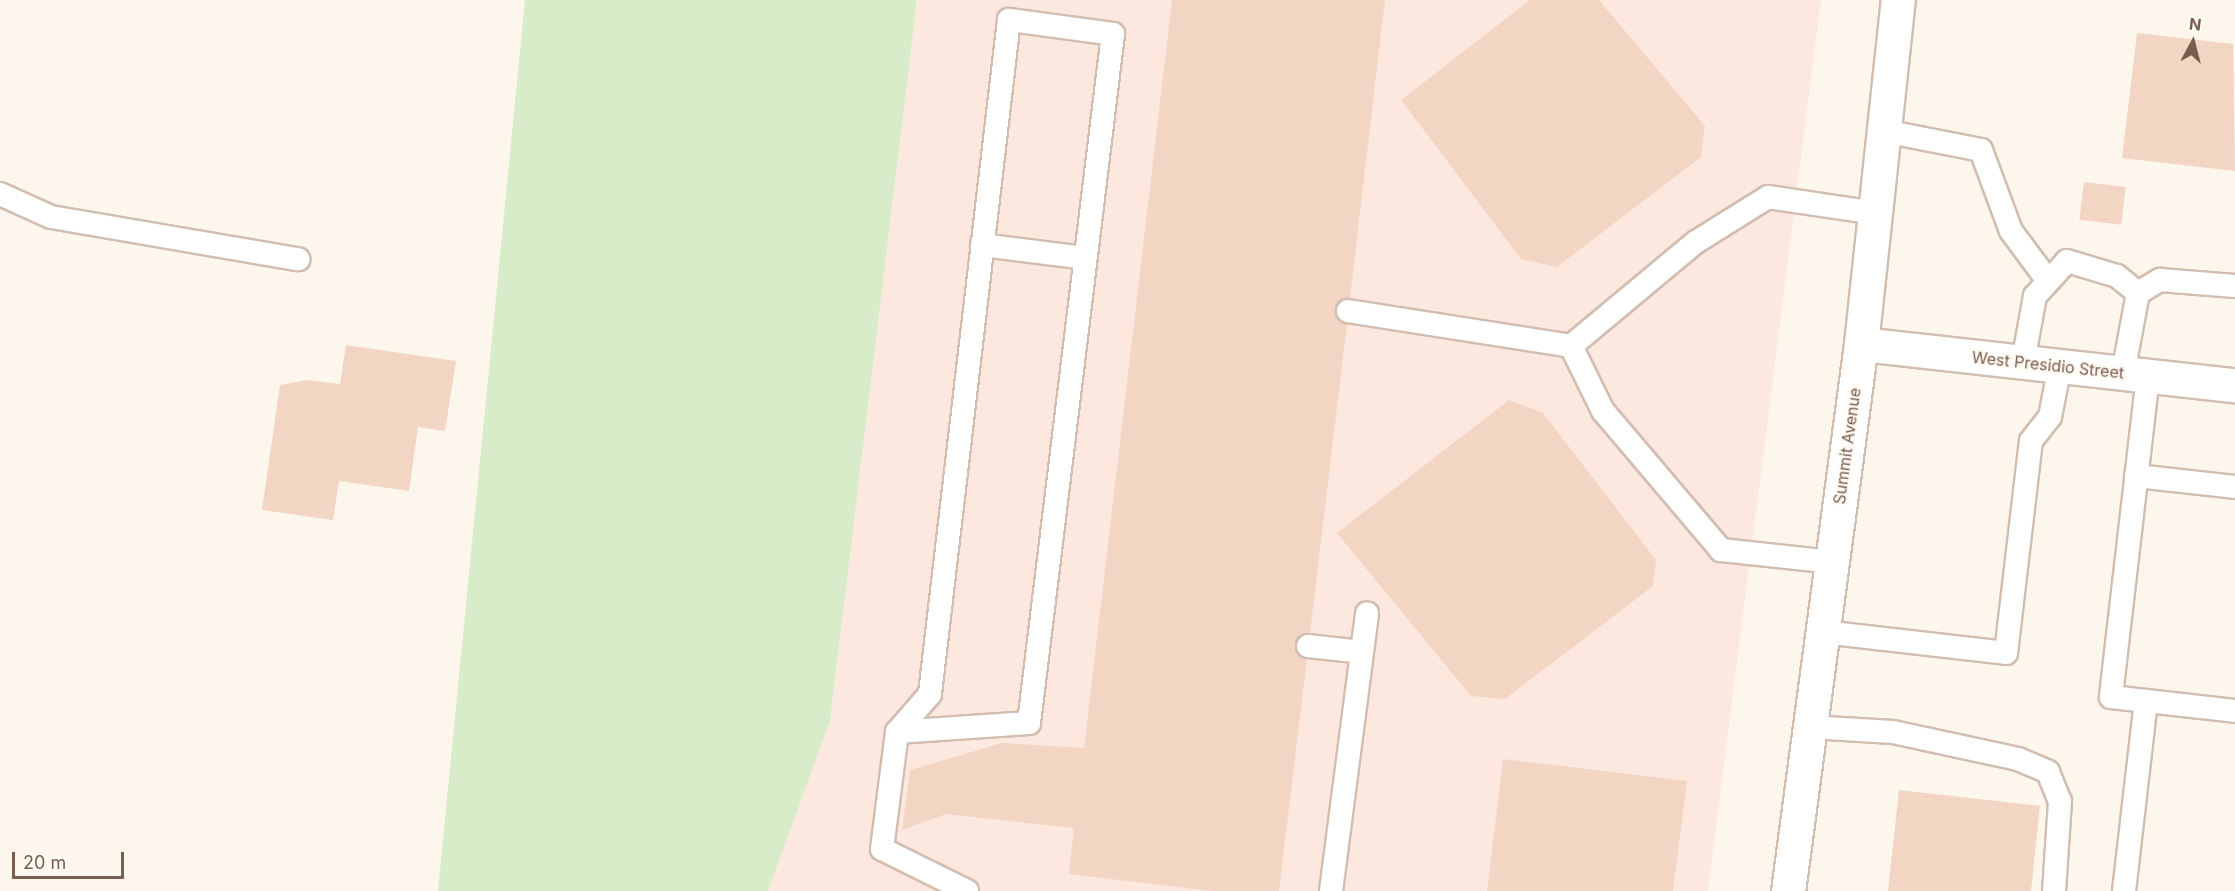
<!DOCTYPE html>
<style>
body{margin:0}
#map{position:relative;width:2235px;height:891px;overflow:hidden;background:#fdf6ec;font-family:Inter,sans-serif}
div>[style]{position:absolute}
.commercial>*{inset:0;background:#fde8e0}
.green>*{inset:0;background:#d8ecc9}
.building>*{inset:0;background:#f3d5c3;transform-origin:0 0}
.roads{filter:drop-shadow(2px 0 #d1beb0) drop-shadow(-2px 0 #d1beb0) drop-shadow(0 2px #d1beb0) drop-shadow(0 -2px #d1beb0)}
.lane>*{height:22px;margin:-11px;padding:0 11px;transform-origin:11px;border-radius:11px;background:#fff}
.street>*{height:33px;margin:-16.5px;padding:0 16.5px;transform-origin:16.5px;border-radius:16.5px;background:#fff}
.secondary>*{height:33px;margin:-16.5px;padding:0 16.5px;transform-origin:16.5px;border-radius:16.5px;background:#fff}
span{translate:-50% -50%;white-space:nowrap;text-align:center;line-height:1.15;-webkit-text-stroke:4.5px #fffaf3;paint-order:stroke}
.street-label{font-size:16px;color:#7a5c4d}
.north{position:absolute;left:2163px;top:12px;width:60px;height:60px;-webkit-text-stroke:4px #fffaf3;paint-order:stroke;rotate:7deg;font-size:16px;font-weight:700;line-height:24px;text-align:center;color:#7a5c4d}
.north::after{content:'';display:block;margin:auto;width:21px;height:27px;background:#7a5c4d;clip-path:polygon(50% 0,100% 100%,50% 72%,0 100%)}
.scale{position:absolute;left:12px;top:852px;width:112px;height:27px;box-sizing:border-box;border:3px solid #7a5c4d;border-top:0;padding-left:8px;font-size:18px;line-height:21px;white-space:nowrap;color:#7a5c4d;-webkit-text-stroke:4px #fffaf3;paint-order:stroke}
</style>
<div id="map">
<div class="commercial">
<i style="clip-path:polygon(917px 0,1821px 0,1708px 891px,768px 891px,830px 721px)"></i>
</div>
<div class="green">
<i style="clip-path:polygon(525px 0,917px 0,830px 721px,768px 891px,438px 891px)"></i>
</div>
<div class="building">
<i style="clip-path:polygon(1172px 0,1385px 0,1350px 298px,1335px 309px,1347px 324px,1310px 633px,1295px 644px,1307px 659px,1279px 891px,1211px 891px,1069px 874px,1074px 828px,946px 814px,902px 830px,910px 770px,1002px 743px,1084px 748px)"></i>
<i style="clip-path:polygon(1530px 0,1599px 0,1705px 126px,1701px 157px,1557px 267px,1521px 259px,1401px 100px)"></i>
<i style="clip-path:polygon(2137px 33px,2233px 44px,2235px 171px,2122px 158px)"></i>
<i style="left:2084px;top:182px;width:42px;height:38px;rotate:7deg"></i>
<i style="clip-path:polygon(346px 345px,456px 361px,445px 431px,418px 427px,409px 491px,339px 481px,333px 520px,262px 510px,280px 385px,307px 380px,340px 384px)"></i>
<i style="clip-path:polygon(1509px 400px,1543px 413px,1656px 560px,1653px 586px,1505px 699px,1471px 696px,1337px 533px)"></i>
<i style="clip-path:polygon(1503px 759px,1687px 781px,1673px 891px,1487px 891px)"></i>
<i style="clip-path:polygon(1899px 790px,2040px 806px,2031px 891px,1888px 891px)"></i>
</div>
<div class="roads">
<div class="lane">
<i style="left:1884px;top:131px;width:99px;rotate:11.1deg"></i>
<i style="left:1981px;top:150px;width:86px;rotate:69.7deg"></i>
<i style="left:2011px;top:231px;width:59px;rotate:53.3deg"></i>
<i style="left:0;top:194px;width:56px;rotate:24.3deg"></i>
<i style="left:51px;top:217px;width:251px;rotate:9.7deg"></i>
<i style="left:982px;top:245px;width:104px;rotate:7.2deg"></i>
<i style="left:1348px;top:311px;width:226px;rotate:8.9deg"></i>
<i style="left:2023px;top:362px;width:67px;rotate:-79.7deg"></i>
<i style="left:2035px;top:296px;width:47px;rotate:-47.6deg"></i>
<i style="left:2067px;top:261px;width:52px;rotate:16.7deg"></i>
<i style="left:2117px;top:276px;width:27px;rotate:39deg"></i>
<i style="left:2123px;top:373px;width:81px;rotate:-79.4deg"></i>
<i style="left:2138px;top:293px;width:26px;rotate:-31deg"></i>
<i style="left:2160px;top:280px;width:75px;rotate:4.6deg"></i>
<i style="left:2148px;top:376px;width:323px;rotate:96.6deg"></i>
<i style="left:2111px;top:697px;width:125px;rotate:6.4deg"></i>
<i style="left:2136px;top:476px;width:100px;rotate:6.3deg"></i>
<i style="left:1832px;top:562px;width:112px;rotate:-173.8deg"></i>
<i style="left:1721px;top:550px;width:182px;rotate:-130.3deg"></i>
<i style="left:1603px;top:411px;width:72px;rotate:-116.2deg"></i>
<i style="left:1571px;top:346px;width:163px;rotate:-39.8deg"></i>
<i style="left:1696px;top:242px;width:85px;rotate:-32deg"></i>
<i style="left:1768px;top:197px;width:108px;rotate:8.5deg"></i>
<i style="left:1823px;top:632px;width:184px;rotate:6.5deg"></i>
<i style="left:2006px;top:653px;width:213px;rotate:-83.3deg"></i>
<i style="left:2031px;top:441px;width:31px;rotate:-52deg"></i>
<i style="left:2050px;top:417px;width:52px;rotate:-78.9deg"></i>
<i style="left:1308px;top:646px;width:54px;rotate:6.3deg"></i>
<i style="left:1810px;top:727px;width:83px;rotate:3.4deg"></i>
<i style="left:1893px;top:732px;width:128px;rotate:12.2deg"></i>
<i style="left:2018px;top:759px;width:33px;rotate:23deg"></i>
<i style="left:2048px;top:772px;width:31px;rotate:68deg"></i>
<i style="left:2060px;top:801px;width:90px;rotate:93.8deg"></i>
<i style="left:897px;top:732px;width:132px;rotate:-3.9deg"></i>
<i style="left:1029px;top:723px;width:694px;rotate:-83.05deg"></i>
<i style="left:1113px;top:34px;width:105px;rotate:-172.3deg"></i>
<i style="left:1009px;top:20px;width:679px;rotate:96.69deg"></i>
<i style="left:930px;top:694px;width:50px;rotate:131deg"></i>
<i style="left:897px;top:732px;width:118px;rotate:97.3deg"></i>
<i style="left:882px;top:849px;width:95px;rotate:26.3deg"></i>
<i style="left:1331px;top:891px;width:280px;rotate:-82.6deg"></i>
<i style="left:2124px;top:891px;width:191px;rotate:-83.4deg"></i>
</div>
<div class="street">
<i style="left:1861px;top:344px;width:376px;rotate:6.3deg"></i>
</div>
<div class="secondary">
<i style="left:1788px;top:891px;width:552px;rotate:-82.4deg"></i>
<i style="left:1861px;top:344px;width:346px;rotate:-83.9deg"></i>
</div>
</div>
<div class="street-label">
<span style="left:2048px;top:365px;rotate:6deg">West Presidio Street</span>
<span style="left:1847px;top:446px;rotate:-82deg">Summit Avenue</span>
</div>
<div class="north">N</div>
<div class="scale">20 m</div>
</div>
